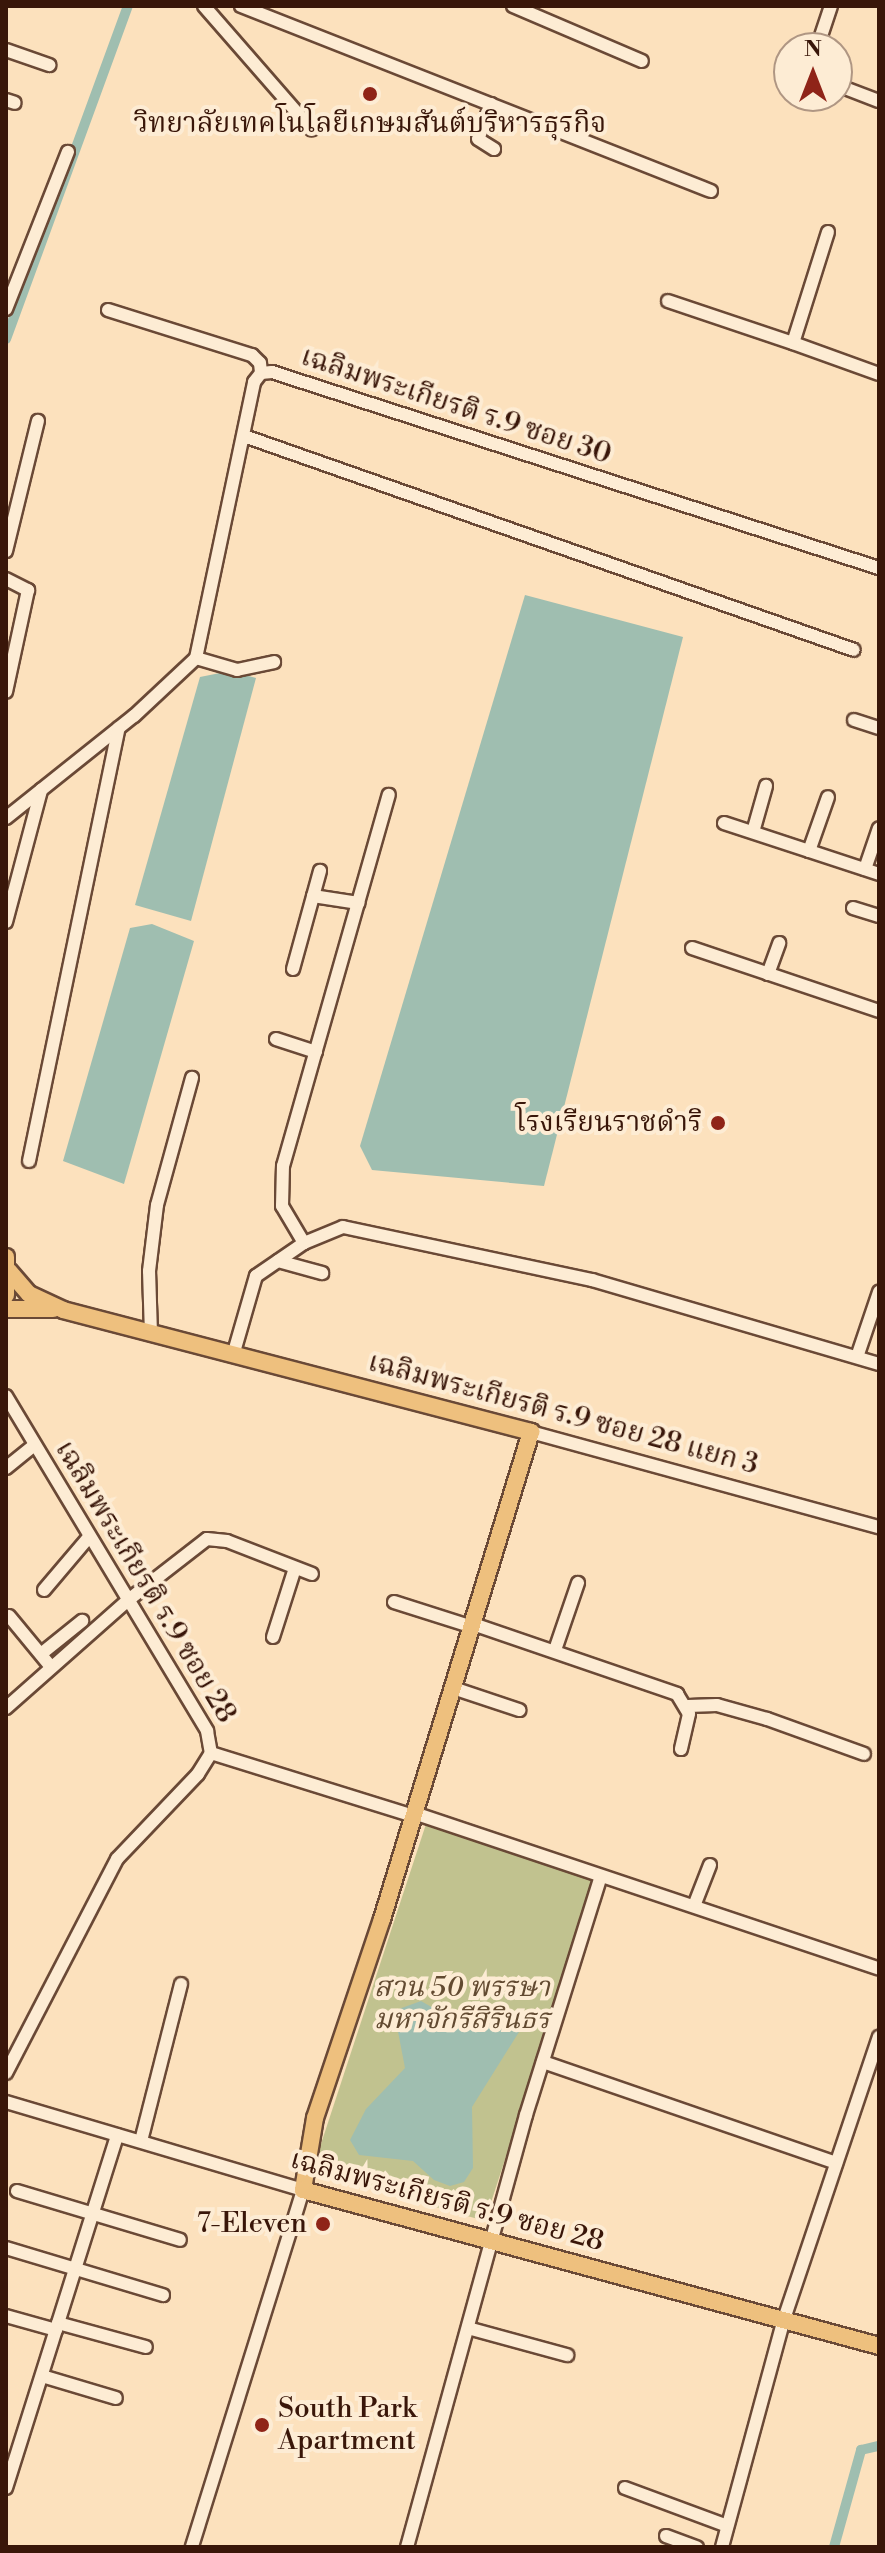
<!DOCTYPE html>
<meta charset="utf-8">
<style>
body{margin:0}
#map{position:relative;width:885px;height:2553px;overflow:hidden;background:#fce1bd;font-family:"Libre Bodoni","Noto Serif Thai",serif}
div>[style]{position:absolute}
.green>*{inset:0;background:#c1c28f}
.water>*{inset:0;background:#9fbeb0}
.canal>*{height:10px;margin:-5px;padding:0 5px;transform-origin:5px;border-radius:5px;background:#9fbeb0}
.roads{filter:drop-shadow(2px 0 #6a4936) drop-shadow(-2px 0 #6a4936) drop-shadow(0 2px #6a4936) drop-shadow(0 -2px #6a4936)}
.minor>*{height:12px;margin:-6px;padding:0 6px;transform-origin:6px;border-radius:6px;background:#fdecd4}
.major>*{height:16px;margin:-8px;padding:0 8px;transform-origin:8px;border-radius:8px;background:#eec07e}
.dots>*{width:22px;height:22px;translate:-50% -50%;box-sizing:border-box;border:4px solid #fdecd4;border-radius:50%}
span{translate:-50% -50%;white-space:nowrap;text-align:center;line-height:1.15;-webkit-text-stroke:8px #fdecd4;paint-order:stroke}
.poi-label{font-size:28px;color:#391609}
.right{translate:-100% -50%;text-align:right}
.left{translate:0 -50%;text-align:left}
.street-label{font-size:28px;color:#391609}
.park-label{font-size:28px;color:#624a31;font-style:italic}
.frame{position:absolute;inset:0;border:8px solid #391609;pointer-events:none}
.north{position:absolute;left:773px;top:32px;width:80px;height:80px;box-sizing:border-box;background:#fdecd4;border:2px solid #af9683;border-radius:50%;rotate:0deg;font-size:22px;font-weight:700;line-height:32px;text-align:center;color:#391609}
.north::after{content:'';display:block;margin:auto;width:28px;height:36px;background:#8f2418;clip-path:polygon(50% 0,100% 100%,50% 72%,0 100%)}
</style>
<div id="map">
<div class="green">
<i style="clip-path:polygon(428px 1818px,597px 1876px,485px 2221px,326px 2176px,319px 2150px)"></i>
</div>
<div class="water">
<i style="clip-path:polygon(525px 595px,683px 637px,544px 1186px,372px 1170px,360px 1146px)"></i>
<i style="clip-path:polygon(230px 671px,256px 678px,191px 921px,135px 905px,200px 677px)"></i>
<i style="clip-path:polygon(152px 924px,194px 941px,124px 1184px,63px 1161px,130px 928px)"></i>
<i style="clip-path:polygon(421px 2001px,463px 2025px,514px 2024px,519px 2032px,472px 2107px,473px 2168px,464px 2182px,450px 2186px,434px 2180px,413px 2161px,359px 2155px,350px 2140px,366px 2109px,405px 2068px,396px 2021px,399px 2009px)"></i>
</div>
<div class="canal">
<i style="left:6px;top:339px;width:355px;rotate:-69.9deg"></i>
<i style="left:834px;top:2547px;width:101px;rotate:-74.4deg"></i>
<i style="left:861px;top:2450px;width:18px;rotate:-13deg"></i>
</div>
<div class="roads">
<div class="minor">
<i style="left:204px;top:6px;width:164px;rotate:48.9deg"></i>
<i style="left:241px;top:6px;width:505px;rotate:21.49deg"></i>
<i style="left:513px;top:6px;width:140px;rotate:23.1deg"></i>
<i style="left:817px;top:48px;width:44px;rotate:-71.6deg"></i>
<i style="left:6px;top:50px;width:46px;rotate:19.2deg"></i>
<i style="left:837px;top:85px;width:45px;rotate:20.9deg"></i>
<i style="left:6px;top:100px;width:9px;rotate:18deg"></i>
<i style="left:491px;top:104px;width:37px;rotate:110deg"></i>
<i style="left:478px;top:139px;width:19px;rotate:32deg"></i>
<i style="left:828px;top:232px;width:116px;rotate:107.5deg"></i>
<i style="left:793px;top:343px;width:91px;rotate:19.8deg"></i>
<i style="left:668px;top:301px;width:132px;rotate:18.6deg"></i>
<i style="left:6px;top:309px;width:169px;rotate:-68.5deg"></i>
<i style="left:108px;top:310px;width:151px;rotate:17.4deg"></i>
<i style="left:252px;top:355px;width:11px;rotate:45deg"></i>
<i style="left:260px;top:363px;width:10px;rotate:84deg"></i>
<i style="left:244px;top:436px;width:646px;rotate:19.33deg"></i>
<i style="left:6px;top:551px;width:134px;rotate:-76.2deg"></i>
<i style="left:6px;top:579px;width:25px;rotate:27deg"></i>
<i style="left:28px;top:590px;width:104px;rotate:102.2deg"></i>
<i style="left:196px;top:658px;width:43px;rotate:16.3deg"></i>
<i style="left:237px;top:670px;width:38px;rotate:-12deg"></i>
<i style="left:854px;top:720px;width:26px;rotate:18deg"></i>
<i style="left:6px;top:818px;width:164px;rotate:-38.6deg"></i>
<i style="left:134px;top:716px;width:85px;rotate:-43.1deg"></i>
<i style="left:196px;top:658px;width:282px;rotate:-78.1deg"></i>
<i style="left:254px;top:382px;width:11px;rotate:-52deg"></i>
<i style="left:261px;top:373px;width:11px;rotate:-5deg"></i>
<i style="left:272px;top:372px;width:638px;rotate:17.9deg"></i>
<i style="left:724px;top:823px;width:163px;rotate:18.2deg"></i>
<i style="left:753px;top:832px;width:48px;rotate:-74.2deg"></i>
<i style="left:809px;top:851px;width:57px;rotate:-70.6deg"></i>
<i style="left:865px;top:869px;width:43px;rotate:-71.1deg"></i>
<i style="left:313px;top:896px;width:46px;rotate:8.8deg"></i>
<i style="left:853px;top:908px;width:27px;rotate:17deg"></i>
<i style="left:6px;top:922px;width:137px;rotate:-75.1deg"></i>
<i style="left:692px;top:948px;width:197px;rotate:18.6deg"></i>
<i style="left:293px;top:969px;width:102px;rotate:-74.6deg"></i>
<i style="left:768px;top:974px;width:33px;rotate:-70deg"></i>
<i style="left:276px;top:1039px;width:42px;rotate:18deg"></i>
<i style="left:29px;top:1161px;width:442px;rotate:-78.3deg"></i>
<i style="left:304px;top:1243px;width:43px;rotate:-120.7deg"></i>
<i style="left:282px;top:1206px;width:40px;rotate:-88.6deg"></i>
<i style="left:283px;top:1166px;width:386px;rotate:-74.1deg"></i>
<i style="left:278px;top:1261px;width:46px;rotate:15.3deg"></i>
<i style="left:151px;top:1334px;width:63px;rotate:-91.8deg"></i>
<i style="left:149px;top:1271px;width:66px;rotate:-83.1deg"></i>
<i style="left:157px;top:1205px;width:132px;rotate:-74.6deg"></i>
<i style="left:234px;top:1352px;width:79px;rotate:-73.9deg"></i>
<i style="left:256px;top:1276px;width:58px;rotate:-34.5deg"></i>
<i style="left:304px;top:1243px;width:42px;rotate:-22.3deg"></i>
<i style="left:343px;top:1227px;width:255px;rotate:12deg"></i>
<i style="left:592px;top:1280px;width:299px;rotate:16.3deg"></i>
<i style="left:857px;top:1357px;width:69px;rotate:-71.3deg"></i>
<i style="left:6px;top:1396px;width:391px;rotate:59deg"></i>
<i style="left:207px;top:1731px;width:22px;rotate:80deg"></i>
<i style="left:211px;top:1753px;width:25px;rotate:122deg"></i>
<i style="left:198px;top:1774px;width:117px;rotate:133.6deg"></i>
<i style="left:117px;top:1859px;width:241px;rotate:117.4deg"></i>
<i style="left:531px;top:1432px;width:361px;rotate:15.3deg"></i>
<i style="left:6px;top:1468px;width:36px;rotate:-39deg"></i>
<i style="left:44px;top:1590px;width:70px;rotate:-49.7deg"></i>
<i style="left:394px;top:1602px;width:83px;rotate:17.6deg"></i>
<i style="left:9px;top:1616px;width:66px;rotate:50.5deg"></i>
<i style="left:473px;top:1624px;width:216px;rotate:18.9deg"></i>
<i style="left:677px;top:1694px;width:23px;rotate:59deg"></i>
<i style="left:689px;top:1714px;width:36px;rotate:103deg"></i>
<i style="left:273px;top:1637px;width:72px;rotate:-72.3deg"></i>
<i style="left:555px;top:1650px;width:71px;rotate:-71.1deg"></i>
<i style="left:41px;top:1654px;width:53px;rotate:-38.8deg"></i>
<i style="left:453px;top:1688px;width:70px;rotate:18.4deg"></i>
<i style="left:688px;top:1706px;width:29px;rotate:-2deg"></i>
<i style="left:717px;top:1705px;width:52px;rotate:15.6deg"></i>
<i style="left:767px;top:1719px;width:103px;rotate:19.8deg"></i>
<i style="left:6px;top:1708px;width:162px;rotate:-41.5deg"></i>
<i style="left:127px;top:1601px;width:101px;rotate:-37.8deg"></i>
<i style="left:207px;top:1539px;width:20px;rotate:6deg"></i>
<i style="left:227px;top:1541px;width:91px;rotate:21.2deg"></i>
<i style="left:211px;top:1753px;width:212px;rotate:17.3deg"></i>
<i style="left:414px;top:1813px;width:490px;rotate:18.5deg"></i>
<i style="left:694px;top:1906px;width:44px;rotate:-68.7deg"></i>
<i style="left:543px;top:2062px;width:310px;rotate:19deg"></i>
<i style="left:6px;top:2102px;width:310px;rotate:16.5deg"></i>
<i style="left:303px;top:2190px;width:374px;rotate:107.3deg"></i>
<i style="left:141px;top:2141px;width:162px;rotate:-75.7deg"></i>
<i style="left:17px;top:2191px;width:170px;rotate:16.7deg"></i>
<i style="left:6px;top:2248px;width:164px;rotate:16.7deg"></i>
<i style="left:6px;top:2316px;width:52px;rotate:15.6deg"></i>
<i style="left:58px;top:2323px;width:91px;rotate:15.3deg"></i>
<i style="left:468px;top:2328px;width:103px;rotate:15.3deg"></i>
<i style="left:42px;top:2376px;width:77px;rotate:16.6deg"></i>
<i style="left:6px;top:2488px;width:370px;rotate:-72.5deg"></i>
<i style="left:625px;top:2488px;width:109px;rotate:20.4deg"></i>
<i style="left:666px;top:2536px;width:33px;rotate:20deg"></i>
<i style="left:407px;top:2547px;width:448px;rotate:-74.6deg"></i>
<i style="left:526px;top:2115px;width:250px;rotate:-72.6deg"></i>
<i style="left:722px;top:2547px;width:233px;rotate:-74.8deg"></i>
<i style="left:783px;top:2322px;width:301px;rotate:-71.4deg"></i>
</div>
<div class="major">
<i style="left:6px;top:1257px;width:38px;rotate:90deg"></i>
<i style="left:9px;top:1271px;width:30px;rotate:49deg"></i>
<i style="left:29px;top:1294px;width:38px;rotate:25deg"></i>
<i style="left:63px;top:1310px;width:484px;rotate:14.6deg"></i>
<i style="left:531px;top:1432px;width:509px;rotate:107.01deg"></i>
<i style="left:382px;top:1919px;width:210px;rotate:108.6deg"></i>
<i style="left:315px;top:2118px;width:73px;rotate:99.5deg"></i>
<i style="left:303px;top:2190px;width:597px;rotate:15.15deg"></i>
<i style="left:6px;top:1309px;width:47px"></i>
</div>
</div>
<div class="dots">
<i style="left:370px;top:94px;background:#8f2418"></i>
<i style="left:718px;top:1123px;background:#8f2418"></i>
<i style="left:323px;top:2224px;background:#8f2418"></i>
<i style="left:262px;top:2425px;background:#8f2418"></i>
</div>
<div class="poi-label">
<span style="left:370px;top:124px">วิทยาลัยเทคโนโลยีเกษมสันต์บริหารธุรกิจ</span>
<span class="right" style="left:702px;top:1123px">โรงเรียนราชดำริ</span>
<span class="right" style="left:307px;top:2224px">7-Eleven</span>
<span class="left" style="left:278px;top:2425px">South Park<br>Apartment</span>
</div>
<div class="street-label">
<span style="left:456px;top:406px;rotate:18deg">เฉลิมพระเกียรติ ร.9 ซอย 30</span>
<span style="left:563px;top:1414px;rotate:15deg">เฉลิมพระเกียรติ ร.9 ซอย 28 แยก 3</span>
<span style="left:145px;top:1582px;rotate:59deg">เฉลิมพระเกียรติ ร.9 ซอย 28</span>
<span style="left:447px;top:2201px;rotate:15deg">เฉลิมพระเกียรติ ร.9 ซอย 28</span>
</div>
<div class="park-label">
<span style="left:462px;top:2004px">สวน 50 พรรษา<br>มหาจักรีสิรินธร</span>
</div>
<div class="frame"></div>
<div class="north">N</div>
</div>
